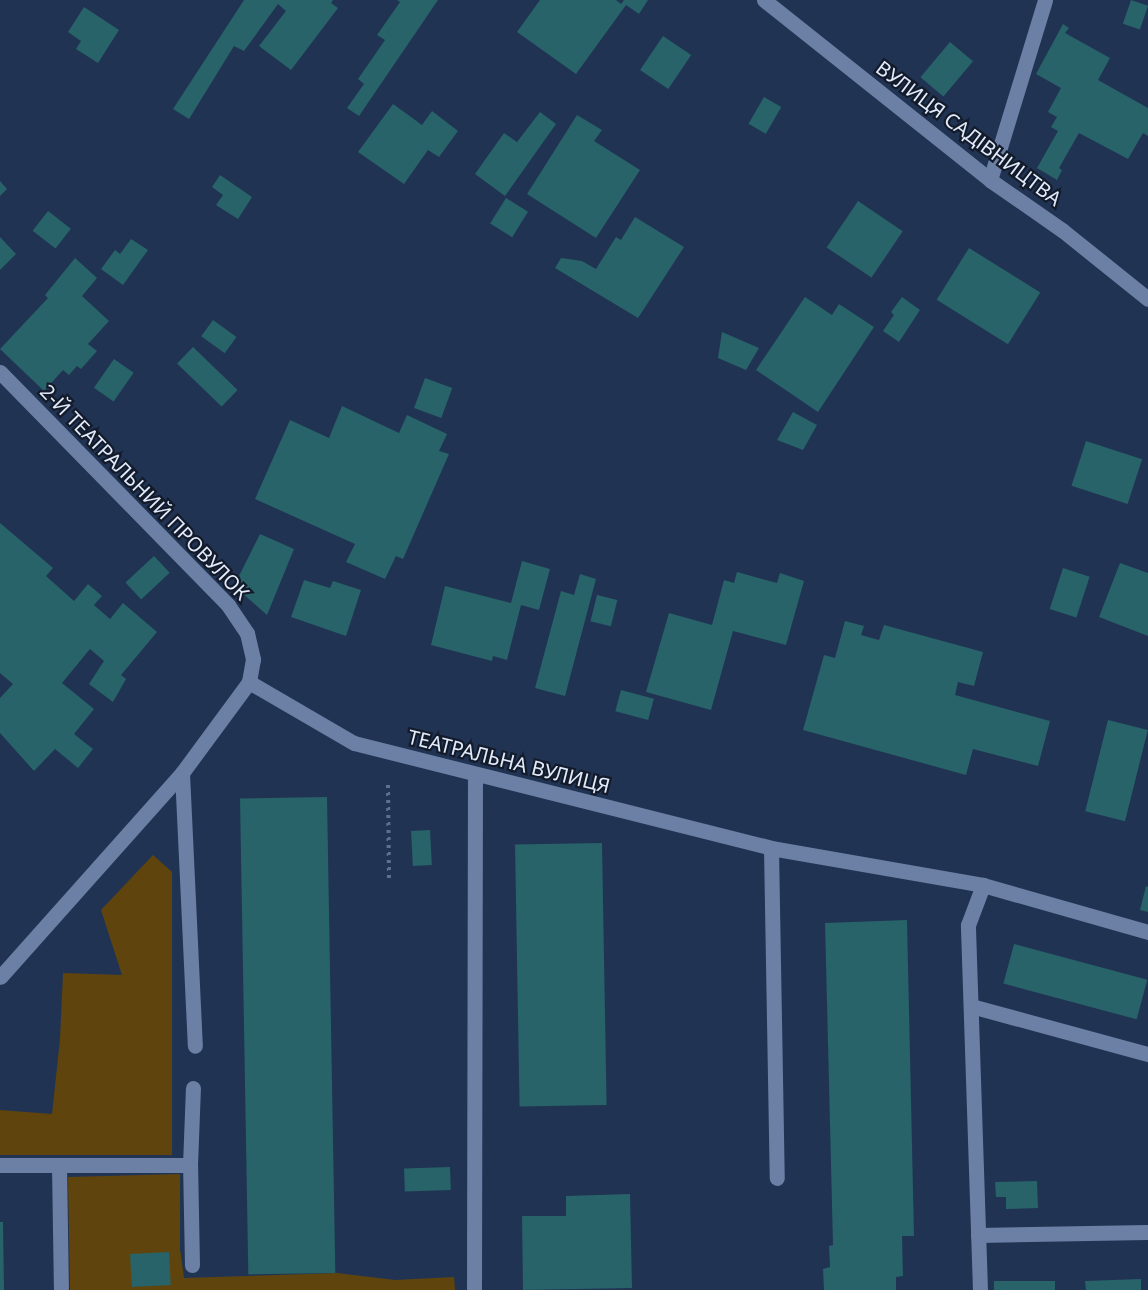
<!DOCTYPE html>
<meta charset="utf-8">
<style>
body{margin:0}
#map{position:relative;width:1148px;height:1290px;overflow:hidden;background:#213353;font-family:"Noto Sans",sans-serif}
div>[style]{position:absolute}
.green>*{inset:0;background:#5f450d}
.building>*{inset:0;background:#276368;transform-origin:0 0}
.path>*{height:4px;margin-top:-2px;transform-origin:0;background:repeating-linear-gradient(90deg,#606f8b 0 3px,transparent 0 7.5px)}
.lane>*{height:15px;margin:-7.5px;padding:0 7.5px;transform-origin:7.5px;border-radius:7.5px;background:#6c80a6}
.street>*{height:15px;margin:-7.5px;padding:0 7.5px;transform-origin:7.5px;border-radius:7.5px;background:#6c80a6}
span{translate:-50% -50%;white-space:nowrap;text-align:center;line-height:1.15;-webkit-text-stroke:4.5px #131b2a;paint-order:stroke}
.street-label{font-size:20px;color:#e1ebfc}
</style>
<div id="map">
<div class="green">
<i style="clip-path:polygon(153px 855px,172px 872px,172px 1155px,0 1155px,0 1110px,52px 1114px,60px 1039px,63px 973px,122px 975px,101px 910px)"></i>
<i style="clip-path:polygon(180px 1174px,180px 1249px,184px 1278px,337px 1273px,395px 1280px,454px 1277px,455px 1290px,70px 1290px,68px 1177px)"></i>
</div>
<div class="building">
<i style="clip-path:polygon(244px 0,333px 0,331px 3px,338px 8px,291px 70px,259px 46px,286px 11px,278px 4px,244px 51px,234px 46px,189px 119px,173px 109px)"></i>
<i style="clip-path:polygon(397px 0,438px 0,359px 116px,347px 108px,364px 84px,358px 79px,385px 40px,377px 35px,400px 2px)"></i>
<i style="clip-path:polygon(540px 0,616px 0,621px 4px,624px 0,648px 0,639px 14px,626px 5px,576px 74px,517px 32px)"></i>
<i style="left:1131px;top:0;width:18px;height:25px;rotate:19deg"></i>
<i style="clip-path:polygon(84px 7px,119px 30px,98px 63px,76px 49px,81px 41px,68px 32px)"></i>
<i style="clip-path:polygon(1063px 24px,1069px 28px,1065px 33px,1110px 58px,1098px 80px,1148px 108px,1148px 136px,1143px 133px,1128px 159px,1079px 133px,1059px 168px,1062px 170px,1057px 180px,1037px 168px,1058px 131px,1051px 127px,1057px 117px,1048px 112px,1061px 88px,1036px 74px)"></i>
<i style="left:663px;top:36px;width:34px;height:41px;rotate:34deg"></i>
<i style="left:950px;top:42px;width:30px;height:46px;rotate:40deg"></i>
<i style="left:764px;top:97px;width:20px;height:31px;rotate:30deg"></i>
<i style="clip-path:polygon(393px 104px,422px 125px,432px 111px,458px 131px,439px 157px,428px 150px,404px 184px,358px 152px)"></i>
<i style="clip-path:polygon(540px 112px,556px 124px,505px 196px,475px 174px,504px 133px,517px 142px)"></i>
<i style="clip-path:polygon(577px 115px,602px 130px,594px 141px,640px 170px,596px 238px,527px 194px)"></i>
<i style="clip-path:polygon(220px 175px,252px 197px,238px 219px,216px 205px,223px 195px,212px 187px)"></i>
<i style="clip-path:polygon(0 181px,7px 189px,0 196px)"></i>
<i style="left:506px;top:198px;width:26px;height:30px;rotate:32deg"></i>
<i style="left:858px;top:201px;width:54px;height:56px;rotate:34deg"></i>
<i style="left:48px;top:211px;width:29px;height:25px;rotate:38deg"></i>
<i style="clip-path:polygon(635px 217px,684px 247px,638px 318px,555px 268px,561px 258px,582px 261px,596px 269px,616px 237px,621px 240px)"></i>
<i style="clip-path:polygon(0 237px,16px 254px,0 270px)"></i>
<i style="clip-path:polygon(131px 239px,148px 250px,123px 285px,101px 269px,115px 250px,120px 254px)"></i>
<i style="left:969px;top:248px;width:84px;height:61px;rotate:32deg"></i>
<i style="clip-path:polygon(75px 258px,97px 278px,82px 296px,109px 321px,88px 344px,97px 351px,81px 369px,77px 366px,69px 375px,63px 370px,44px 391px,0 349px,48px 298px,45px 295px)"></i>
<i style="clip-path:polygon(805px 297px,832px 315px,839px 304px,874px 327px,818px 412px,756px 370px)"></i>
<i style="clip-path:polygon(902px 297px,920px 310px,899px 342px,883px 331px,894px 315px,891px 312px)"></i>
<i style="left:213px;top:320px;width:29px;height:20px;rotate:36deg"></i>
<i style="clip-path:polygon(722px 332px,759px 348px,746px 370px,718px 358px)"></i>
<i style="left:193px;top:347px;width:62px;height:23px;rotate:44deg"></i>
<i style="left:114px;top:359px;width:24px;height:35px;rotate:35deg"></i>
<i style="left:425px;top:378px;width:29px;height:32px;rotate:20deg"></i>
<i style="clip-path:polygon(342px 406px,399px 433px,407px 415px,447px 434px,439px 451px,449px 454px,403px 559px,396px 556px,385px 579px,346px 562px,355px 544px,255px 499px,290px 420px,329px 438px)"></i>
<i style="clip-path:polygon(793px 412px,817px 425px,803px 450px,777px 440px)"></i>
<i style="left:1086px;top:441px;width:59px;height:47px;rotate:18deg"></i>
<i style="clip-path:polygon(0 523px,53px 568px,46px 576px,74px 601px,88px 584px,102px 596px,94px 605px,110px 619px,123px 603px,157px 632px,121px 675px,126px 679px,113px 702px,89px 684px,104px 661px,90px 649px,62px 683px,94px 709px,74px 734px,93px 749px,78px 768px,55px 749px,34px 771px,0 733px,0 698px,13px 684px,0 673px)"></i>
<i style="clip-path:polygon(260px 534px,294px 549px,267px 615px,234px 586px)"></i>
<i style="left:154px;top:556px;width:23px;height:39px;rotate:47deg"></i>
<i style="clip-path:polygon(522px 561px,550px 569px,539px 610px,521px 605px,507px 660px,493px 656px,492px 661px,431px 645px,445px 586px,511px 603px)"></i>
<i style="clip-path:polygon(1120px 563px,1148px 573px,1148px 636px,1099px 617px)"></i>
<i style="left:1063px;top:568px;width:28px;height:43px;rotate:18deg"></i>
<i style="clip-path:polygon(737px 572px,777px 583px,780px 573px,804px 581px,786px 645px,733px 631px,711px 710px,646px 692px,669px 613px,712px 625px,724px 580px,734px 583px)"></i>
<i style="clip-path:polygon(580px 574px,596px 579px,565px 696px,535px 688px,561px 591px,574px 595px)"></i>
<i style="clip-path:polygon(304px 580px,330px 588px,333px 581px,361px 590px,346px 636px,291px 617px)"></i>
<i style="left:597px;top:595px;width:21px;height:27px;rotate:14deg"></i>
<i style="clip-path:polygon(845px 621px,864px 626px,861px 635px,879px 640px,884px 625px,983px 652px,974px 686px,958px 682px,955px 695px,1050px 721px,1038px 766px,973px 749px,966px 775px,803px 730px,824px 655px,835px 658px)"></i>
<i style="left:621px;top:690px;width:34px;height:22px;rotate:15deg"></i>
<i style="left:1108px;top:720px;width:41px;height:94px;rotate:14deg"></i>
<i style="left:327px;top:797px;width:476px;height:87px;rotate:89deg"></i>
<i style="left:430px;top:830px;width:35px;height:19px;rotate:87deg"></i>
<i style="left:602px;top:843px;width:262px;height:87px;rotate:89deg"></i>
<i style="clip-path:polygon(1146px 886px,1148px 887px,1148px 912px,1140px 910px)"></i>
<i style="clip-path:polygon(907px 920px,914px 1236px,902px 1236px,903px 1276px,896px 1277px,896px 1290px,824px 1290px,823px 1269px,830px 1267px,829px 1246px,833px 1245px,825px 923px)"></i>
<i style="left:1014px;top:944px;width:138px;height:41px;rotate:15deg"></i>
<i style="left:450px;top:1167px;width:23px;height:46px;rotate:88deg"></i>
<i style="clip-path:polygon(1037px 1181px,1038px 1208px,1006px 1209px,1006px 1197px,996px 1197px,995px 1182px)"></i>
<i style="clip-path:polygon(630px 1194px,632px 1288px,523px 1290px,522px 1216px,566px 1216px,566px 1196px)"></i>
<i style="clip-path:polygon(0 1222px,3px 1222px,4px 1290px,0 1290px)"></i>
<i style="left:169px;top:1252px;width:33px;height:39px;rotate:87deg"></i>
<i style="clip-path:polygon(1141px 1279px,1141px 1290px,1086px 1290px,1085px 1281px)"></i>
<i style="left:1055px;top:1281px;width:9px;height:61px;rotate:90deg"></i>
</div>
<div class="path">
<i style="left:388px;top:785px;width:97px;rotate:89.4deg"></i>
</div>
<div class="lane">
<i style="left:182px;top:773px;width:273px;rotate:87.3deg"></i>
<i style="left:771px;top:848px;width:330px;rotate:89deg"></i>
<i style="left:971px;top:1006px;width:183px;rotate:15.2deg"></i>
<i style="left:0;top:1165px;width:190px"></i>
<i style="left:59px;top:1166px;width:124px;rotate:89.1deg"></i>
<i style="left:978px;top:1235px;width:170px;rotate:-1deg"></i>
<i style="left:192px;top:1265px;width:100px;rotate:-91.1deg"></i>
<i style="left:190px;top:1165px;width:77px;rotate:-87.8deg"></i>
<i style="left:474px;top:1290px;width:515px;rotate:-89.89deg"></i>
<i style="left:980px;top:1290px;width:365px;rotate:-91.9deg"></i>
<i style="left:968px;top:925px;width:43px;rotate:-69.4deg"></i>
</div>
<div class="street">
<i style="left:764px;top:0;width:289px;rotate:38.5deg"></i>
<i style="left:990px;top:180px;width:88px;rotate:34.8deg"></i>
<i style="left:1062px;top:230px;width:110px;rotate:38.7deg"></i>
<i style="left:990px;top:180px;width:188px;rotate:-73deg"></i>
<i style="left:0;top:372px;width:326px;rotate:45.6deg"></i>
<i style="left:228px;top:605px;width:34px;rotate:56deg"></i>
<i style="left:247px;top:633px;width:27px;rotate:77deg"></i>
<i style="left:253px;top:659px;width:23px;rotate:100deg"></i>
<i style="left:249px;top:682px;width:113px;rotate:126.4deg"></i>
<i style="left:182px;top:773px;width:273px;rotate:131.7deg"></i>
<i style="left:249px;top:682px;width:121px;rotate:30.2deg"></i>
<i style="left:354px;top:743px;width:430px;rotate:14.1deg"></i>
<i style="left:771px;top:848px;width:215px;rotate:9.9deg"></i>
<i style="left:983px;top:885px;width:172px;rotate:15.9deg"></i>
</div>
<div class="street-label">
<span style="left:969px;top:133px;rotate:37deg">ВУЛИЦЯ САДІВНИЦТВА</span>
<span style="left:145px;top:492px;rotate:46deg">2-Й ТЕАТРАЛЬНИЙ ПРОВУЛОК</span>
<span style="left:509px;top:761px;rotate:14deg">ТЕАТРАЛЬНА ВУЛИЦЯ</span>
</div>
</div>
